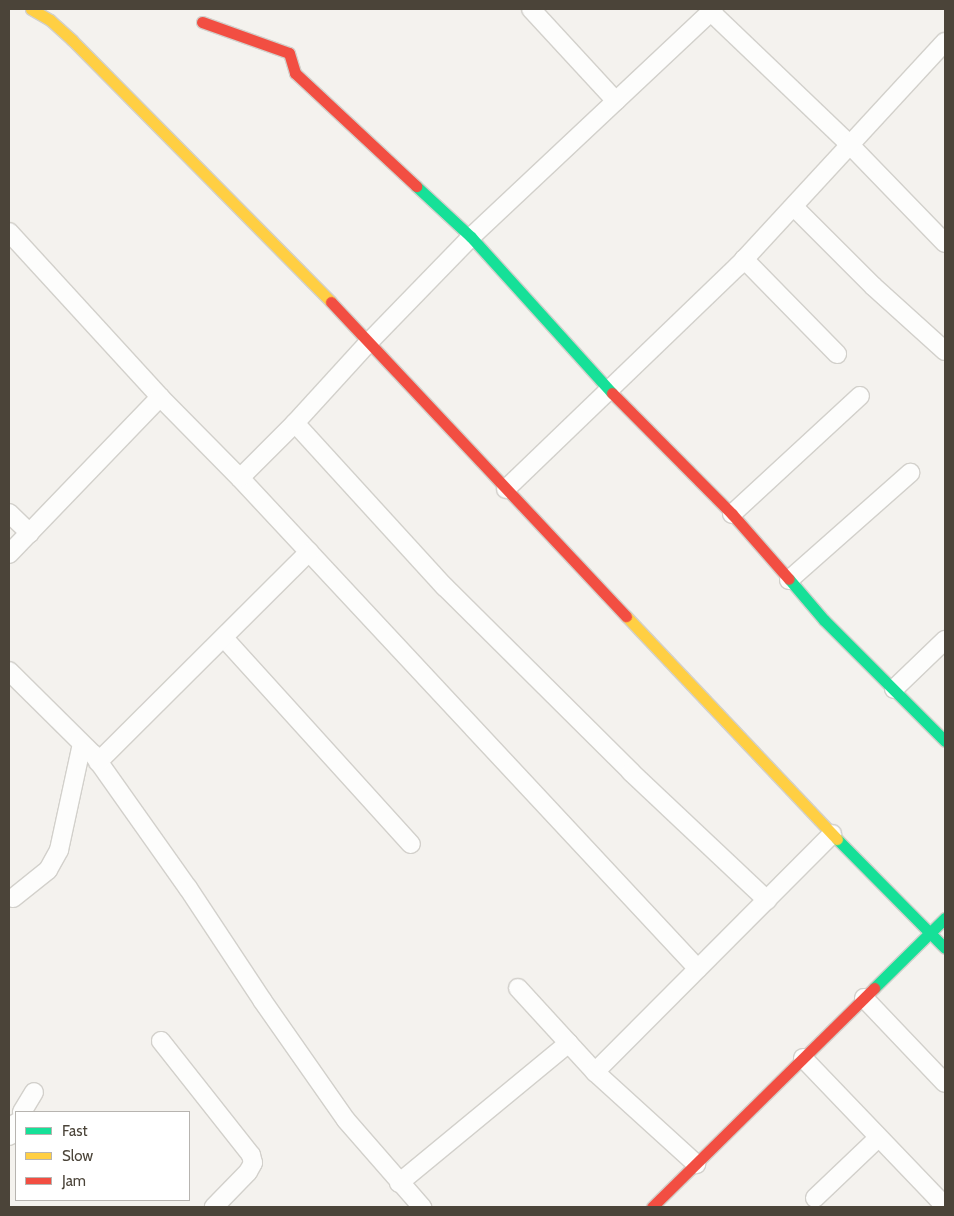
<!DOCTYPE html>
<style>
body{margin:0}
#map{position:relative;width:954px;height:1216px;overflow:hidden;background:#f4f2ee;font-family:Cabin,sans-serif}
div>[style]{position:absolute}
.roads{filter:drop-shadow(1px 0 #d2d0cb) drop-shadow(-1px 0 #d2d0cb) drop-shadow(0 1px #d2d0cb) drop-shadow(0 -1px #d2d0cb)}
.street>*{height:18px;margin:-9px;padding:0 9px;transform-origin:9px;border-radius:9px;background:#fdfdfc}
.fast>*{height:11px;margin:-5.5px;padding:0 5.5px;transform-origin:5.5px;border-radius:5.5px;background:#16e098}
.slow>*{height:11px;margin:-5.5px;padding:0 5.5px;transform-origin:5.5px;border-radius:5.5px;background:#ffcf43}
.jam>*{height:11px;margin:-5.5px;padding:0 5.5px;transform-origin:5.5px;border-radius:5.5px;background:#f24e42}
span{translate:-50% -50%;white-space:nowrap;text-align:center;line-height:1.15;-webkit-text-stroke:5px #fff;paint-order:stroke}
.frame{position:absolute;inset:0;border:10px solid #4b4439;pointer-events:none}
.legend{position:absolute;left:15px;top:1111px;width:175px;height:90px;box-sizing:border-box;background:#fff;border:1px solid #b7b4b0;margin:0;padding:6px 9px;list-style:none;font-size:15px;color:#4b4439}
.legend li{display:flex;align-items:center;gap:10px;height:25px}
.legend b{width:25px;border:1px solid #b7b4b0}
</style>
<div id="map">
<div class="roads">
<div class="street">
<i style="left:531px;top:9px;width:125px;rotate:47.3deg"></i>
<i style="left:711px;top:12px;width:194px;rotate:43.7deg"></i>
<i style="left:851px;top:146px;width:135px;rotate:45.9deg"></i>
<i style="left:794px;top:207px;width:112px;rotate:45deg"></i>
<i style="left:873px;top:286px;width:97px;rotate:42.1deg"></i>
<i style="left:9px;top:232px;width:224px;rotate:47.5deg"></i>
<i style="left:744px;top:259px;width:133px;rotate:45.6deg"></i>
<i style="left:295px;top:423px;width:222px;rotate:47.6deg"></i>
<i style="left:445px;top:587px;width:262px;rotate:44.8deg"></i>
<i style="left:631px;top:772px;width:187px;rotate:43.3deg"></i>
<i style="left:240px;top:478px;width:671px;rotate:46.99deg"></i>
<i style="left:506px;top:489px;width:322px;rotate:-43.9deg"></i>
<i style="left:738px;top:266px;width:305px;rotate:-47.3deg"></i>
<i style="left:9px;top:513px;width:29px;rotate:44deg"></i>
<i style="left:732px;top:514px;width:174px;rotate:-42.7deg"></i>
<i style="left:9px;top:554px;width:218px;rotate:-46.1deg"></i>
<i style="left:160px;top:397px;width:114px;rotate:45.4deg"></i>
<i style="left:240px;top:478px;width:78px;rotate:-45deg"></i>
<i style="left:295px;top:423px;width:111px;rotate:-47.6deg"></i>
<i style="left:370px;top:341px;width:145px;rotate:-45.8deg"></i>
<i style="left:471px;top:237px;width:333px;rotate:-43.2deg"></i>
<i style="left:789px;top:580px;width:162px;rotate:-41.5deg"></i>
<i style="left:224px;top:638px;width:278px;rotate:47.8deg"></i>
<i style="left:9px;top:671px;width:118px;rotate:44.7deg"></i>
<i style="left:93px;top:754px;width:164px;rotate:54.7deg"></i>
<i style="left:188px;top:888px;width:134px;rotate:56.5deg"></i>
<i style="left:262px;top:1000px;width:146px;rotate:55deg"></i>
<i style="left:346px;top:1120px;width:116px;rotate:48.9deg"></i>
<i style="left:894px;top:689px;width:71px;rotate:-43.9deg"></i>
<i style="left:98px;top:762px;width:298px;rotate:-44.9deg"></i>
<i style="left:13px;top:898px;width:45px;rotate:-38.7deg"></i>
<i style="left:48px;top:870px;width:23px;rotate:-61deg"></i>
<i style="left:59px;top:850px;width:108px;rotate:-77.8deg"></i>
<i style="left:518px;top:988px;width:114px;rotate:47.5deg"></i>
<i style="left:595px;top:1072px;width:137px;rotate:42.3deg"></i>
<i style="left:864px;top:998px;width:117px;rotate:46.4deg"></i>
<i style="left:161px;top:1041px;width:145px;rotate:51.7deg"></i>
<i style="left:251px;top:1155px;width:8px;rotate:76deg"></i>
<i style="left:253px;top:1163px;width:10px;rotate:119deg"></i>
<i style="left:248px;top:1172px;width:49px;rotate:134.2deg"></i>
<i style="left:803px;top:1058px;width:205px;rotate:46.2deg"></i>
<i style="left:595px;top:1072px;width:336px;rotate:-45.1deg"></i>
<i style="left:22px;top:1112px;width:23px;rotate:-59deg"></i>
<i style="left:9px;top:1136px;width:15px;rotate:-62deg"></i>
<i style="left:399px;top:1183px;width:220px;rotate:-39.5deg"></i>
<i style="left:815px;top:1198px;width:87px;rotate:-43.6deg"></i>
</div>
<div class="fast">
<i style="left:416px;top:186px;width:75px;rotate:42.8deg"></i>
<i style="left:471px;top:237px;width:210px;rotate:47.9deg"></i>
<i style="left:789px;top:579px;width:54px;rotate:49.5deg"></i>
<i style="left:824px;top:620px;width:171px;rotate:45deg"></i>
<i style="left:837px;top:839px;width:153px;rotate:45.3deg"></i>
<i style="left:874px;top:988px;width:100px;rotate:-44.6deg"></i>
</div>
<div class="slow">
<i style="left:31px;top:9px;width:22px;rotate:30deg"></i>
<i style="left:50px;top:20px;width:30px;rotate:42deg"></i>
<i style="left:72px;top:40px;width:368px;rotate:45.3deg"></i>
<i style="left:626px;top:616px;width:307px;rotate:46.6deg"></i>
</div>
<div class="jam">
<i style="left:202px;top:22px;width:92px;rotate:19.6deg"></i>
<i style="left:289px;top:53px;width:21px;rotate:73deg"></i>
<i style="left:295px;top:73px;width:166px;rotate:43deg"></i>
<i style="left:331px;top:302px;width:431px;rotate:46.8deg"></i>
<i style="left:612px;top:393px;width:170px;rotate:45.2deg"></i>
<i style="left:732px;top:514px;width:86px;rotate:48.8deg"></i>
<i style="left:652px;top:1207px;width:312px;rotate:-44.6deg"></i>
</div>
</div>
<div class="frame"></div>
<ul class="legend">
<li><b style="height:6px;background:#16e098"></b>Fast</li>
<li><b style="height:6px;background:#ffcf43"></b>Slow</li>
<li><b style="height:6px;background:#f24e42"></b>Jam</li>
</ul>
</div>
